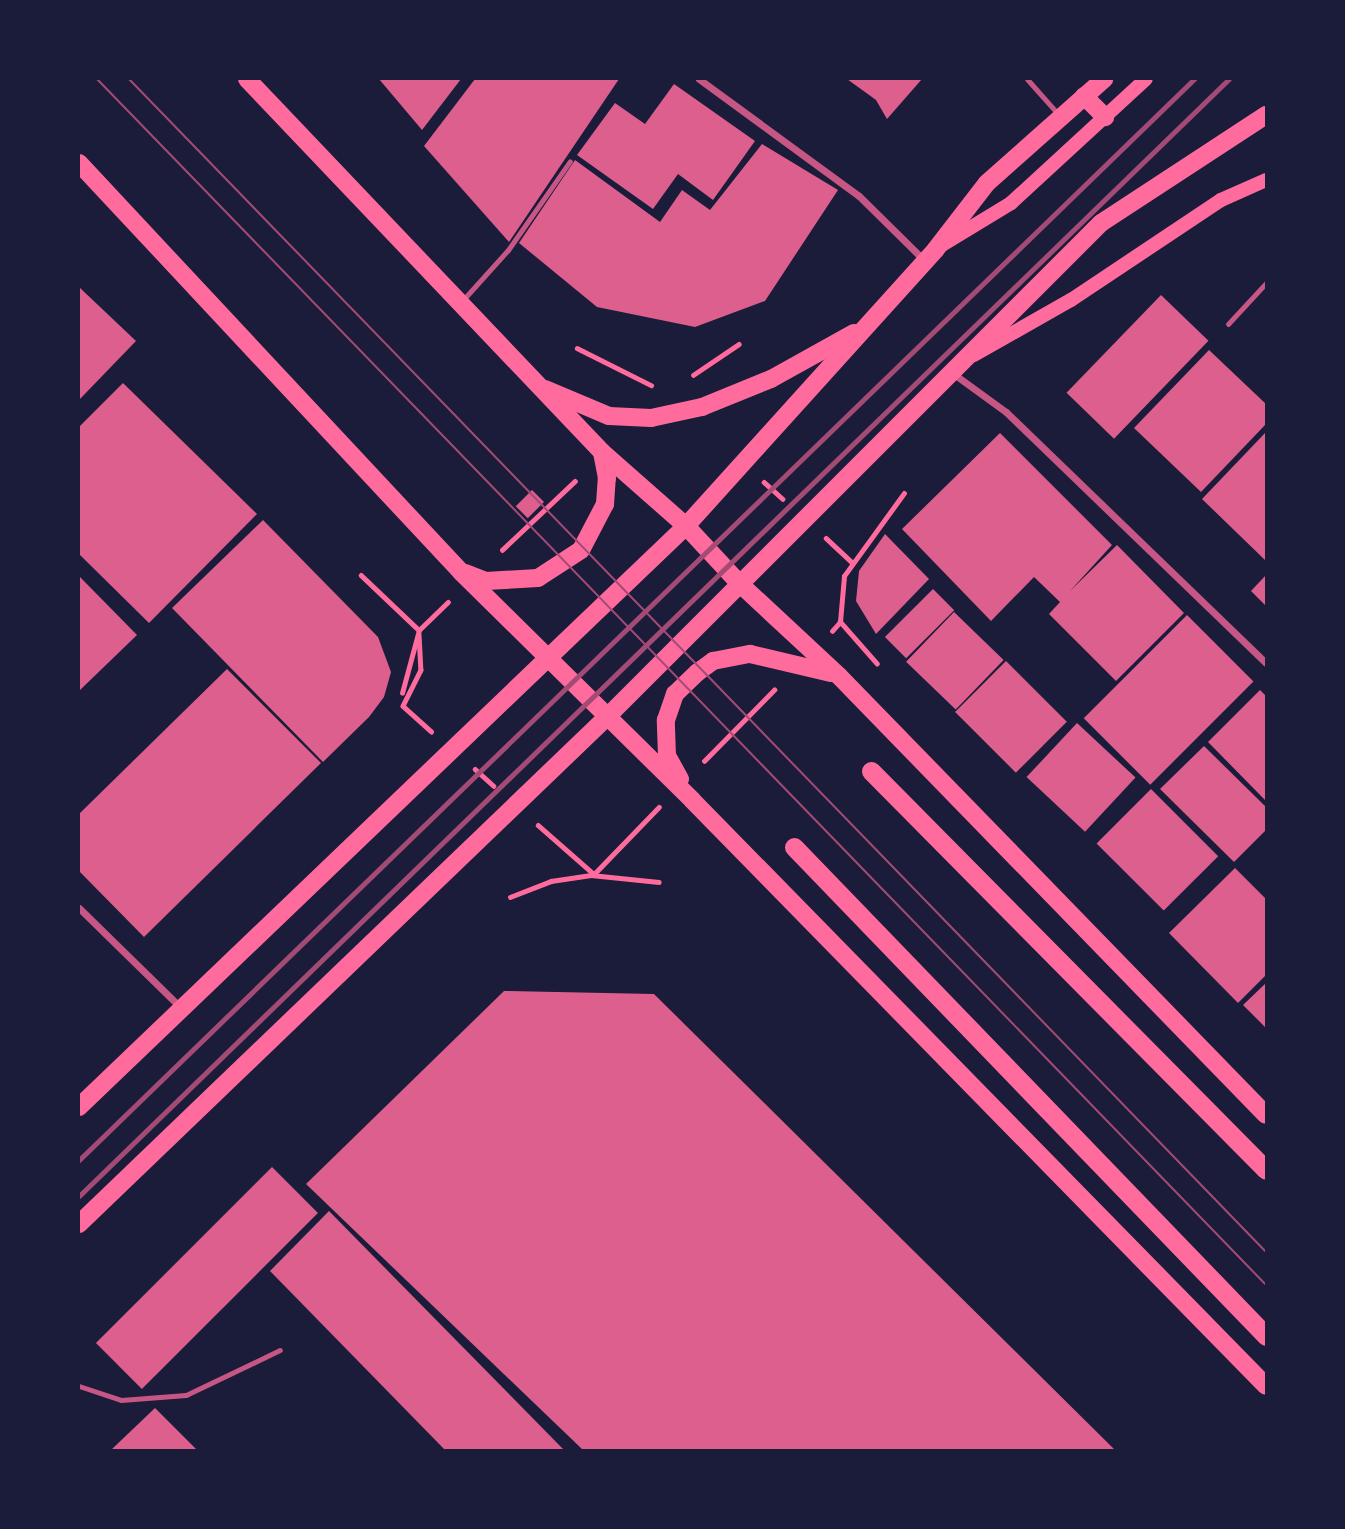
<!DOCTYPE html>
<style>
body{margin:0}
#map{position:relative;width:1345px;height:1529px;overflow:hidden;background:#1b1b3a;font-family:Overpass,sans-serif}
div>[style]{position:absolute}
.building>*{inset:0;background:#dd5f8e;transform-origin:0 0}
.path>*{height:4.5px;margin:-2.25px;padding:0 2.25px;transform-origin:2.25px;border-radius:2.25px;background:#ff6b9d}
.service>*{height:5px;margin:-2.5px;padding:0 2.5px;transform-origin:2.5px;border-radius:2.5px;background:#c65784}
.minor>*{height:7px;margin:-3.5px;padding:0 3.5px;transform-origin:3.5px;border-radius:3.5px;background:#c65784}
.secondary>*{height:14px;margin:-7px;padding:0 7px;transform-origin:7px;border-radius:7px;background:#ff6b9d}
.primary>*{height:18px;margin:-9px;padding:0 9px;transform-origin:9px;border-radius:9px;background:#ff6b9d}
.trunk>*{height:19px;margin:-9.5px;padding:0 9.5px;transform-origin:9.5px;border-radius:9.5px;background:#ff6b9d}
.tram>*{height:2px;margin:-1px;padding:0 1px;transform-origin:1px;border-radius:1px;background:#a44b75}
.rail>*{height:5px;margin:-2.5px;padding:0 2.5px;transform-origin:2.5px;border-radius:2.5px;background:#a44b75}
span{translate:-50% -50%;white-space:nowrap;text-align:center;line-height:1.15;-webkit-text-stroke:5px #1b1b3a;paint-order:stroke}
.frame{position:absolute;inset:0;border:80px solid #1b1b3a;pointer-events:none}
</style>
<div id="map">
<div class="building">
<i style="clip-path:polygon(379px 79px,461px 79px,422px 130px)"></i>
<i style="clip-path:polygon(475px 79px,619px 79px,509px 242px,424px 146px)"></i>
<i style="clip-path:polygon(847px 79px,922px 79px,887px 119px,876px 100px)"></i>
<i style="clip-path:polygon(674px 84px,755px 141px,713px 200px,678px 174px,653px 209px,577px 155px,615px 103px,645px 124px)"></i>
<i style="clip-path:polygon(762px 144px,838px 190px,765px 301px,695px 327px,597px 307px,519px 243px,575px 160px,660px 222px,682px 190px,710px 210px)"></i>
<i style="clip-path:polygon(79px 287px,136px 341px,79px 400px)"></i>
<i style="left:1161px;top:295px;width:66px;height:136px;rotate:44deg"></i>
<i style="clip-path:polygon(1209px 350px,1266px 404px,1266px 424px,1201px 492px,1134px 428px)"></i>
<i style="clip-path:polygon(123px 383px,257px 514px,149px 623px,79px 554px,79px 427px)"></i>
<i style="clip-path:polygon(1266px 432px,1266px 561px,1202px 499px)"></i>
<i style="clip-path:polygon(1000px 433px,1112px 545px,1070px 591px,1117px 545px,1184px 613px,1116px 681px,1049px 614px,1060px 602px,1034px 577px,991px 621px,902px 529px)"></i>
<i style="left:532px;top:490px;width:17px;height:23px;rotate:45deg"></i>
<i style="clip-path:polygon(263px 520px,378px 637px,391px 672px,384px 697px,369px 717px,323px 762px,172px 608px)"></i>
<i style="clip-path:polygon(885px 534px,929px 579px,876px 634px,856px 601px,859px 571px)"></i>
<i style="clip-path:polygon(1266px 575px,1266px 606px,1251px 591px)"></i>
<i style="clip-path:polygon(79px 576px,137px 635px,79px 691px)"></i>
<i style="left:933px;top:589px;width:30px;height:68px;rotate:45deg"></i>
<i style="left:954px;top:612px;width:69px;height:69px;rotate:44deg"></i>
<i style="left:1187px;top:615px;width:94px;height:146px;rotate:45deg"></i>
<i style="left:1006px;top:661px;width:86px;height:72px;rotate:45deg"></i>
<i style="clip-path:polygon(227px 669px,321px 763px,144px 937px,79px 871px,79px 814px)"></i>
<i style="clip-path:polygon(1260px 690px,1266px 696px,1266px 801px,1208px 742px)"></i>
<i style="left:1077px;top:723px;width:80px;height:74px;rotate:43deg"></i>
<i style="clip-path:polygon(1204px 746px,1266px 807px,1266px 830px,1234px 862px,1160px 789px)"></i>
<i style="left:1151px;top:789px;width:95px;height:77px;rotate:45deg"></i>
<i style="clip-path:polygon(1235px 868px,1266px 899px,1266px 975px,1238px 1003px,1169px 933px)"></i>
<i style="clip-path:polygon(1266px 983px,1266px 1028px,1243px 1005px)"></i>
<i style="clip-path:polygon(504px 991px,654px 994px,1115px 1450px,583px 1450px,306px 1184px)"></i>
<i style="left:272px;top:1167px;width:65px;height:249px;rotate:45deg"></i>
<i style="clip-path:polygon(329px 1211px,564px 1450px,445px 1450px,270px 1271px)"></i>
<i style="clip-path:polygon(155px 1408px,197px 1450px,111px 1450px)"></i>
</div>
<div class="path">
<i style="left:577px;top:348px;width:83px;rotate:26.6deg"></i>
<i style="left:693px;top:375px;width:55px;rotate:-34deg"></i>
<i style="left:764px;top:482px;width:25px;rotate:42deg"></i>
<i style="left:826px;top:538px;width:35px;rotate:43deg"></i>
<i style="left:502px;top:550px;width:100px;rotate:-43.4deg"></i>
<i style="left:361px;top:575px;width:80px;rotate:43.5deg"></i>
<i style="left:832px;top:631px;width:12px;rotate:-48deg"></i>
<i style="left:419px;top:634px;width:36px;rotate:87deg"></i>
<i style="left:421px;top:670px;width:40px;rotate:116.6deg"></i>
<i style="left:403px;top:706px;width:38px;rotate:42deg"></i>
<i style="left:877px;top:664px;width:56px;rotate:-131.4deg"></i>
<i style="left:840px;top:622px;width:46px;rotate:-85deg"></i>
<i style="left:844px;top:576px;width:102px;rotate:-54.1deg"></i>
<i style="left:402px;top:693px;width:65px;rotate:-74.9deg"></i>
<i style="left:419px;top:630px;width:40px;rotate:-44deg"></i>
<i style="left:704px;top:761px;width:100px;rotate:-45.4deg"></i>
<i style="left:475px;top:769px;width:25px;rotate:42deg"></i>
<i style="left:538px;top:825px;width:74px;rotate:41.2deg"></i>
<i style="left:594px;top:874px;width:93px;rotate:-45.9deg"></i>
<i style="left:510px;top:897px;width:44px;rotate:-21.3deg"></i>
<i style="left:551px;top:881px;width:40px;rotate:-8.5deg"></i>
<i style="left:591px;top:875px;width:68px;rotate:5.9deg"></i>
</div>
<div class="service">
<i style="left:1027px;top:79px;width:48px;rotate:48.4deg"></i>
<i style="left:462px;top:301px;width:69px;rotate:-48deg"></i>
<i style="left:508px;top:250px;width:108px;rotate:-55.1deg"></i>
<i style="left:1228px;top:324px;width:56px;rotate:-47.2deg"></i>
<i style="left:79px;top:1386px;width:44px;rotate:18.4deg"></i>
<i style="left:121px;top:1400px;width:65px;rotate:-4.4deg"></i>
<i style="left:186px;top:1395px;width:104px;rotate:-25.6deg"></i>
</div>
<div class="minor">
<i style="left:699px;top:79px;width:198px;rotate:36.2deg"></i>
<i style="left:859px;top:196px;width:91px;rotate:44.6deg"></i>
<i style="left:951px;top:372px;width:68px;rotate:36deg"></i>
<i style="left:1006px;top:412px;width:361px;rotate:44deg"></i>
<i style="left:79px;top:908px;width:143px;rotate:44.4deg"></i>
</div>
<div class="secondary">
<i style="left:942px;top:245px;width:81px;rotate:-31.3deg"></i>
<i style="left:1011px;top:203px;width:183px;rotate:-42.6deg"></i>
<i style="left:974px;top:355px;width:112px;rotate:-29.6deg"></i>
<i style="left:1071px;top:300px;width:180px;rotate:-33.7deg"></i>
<i style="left:1221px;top:200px;width:49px;rotate:-24deg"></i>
</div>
<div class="primary">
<i style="left:247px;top:79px;width:515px;rotate:46.42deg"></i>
<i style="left:602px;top:452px;width:112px;rotate:41.4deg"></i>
<i style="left:686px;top:526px;width:78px;rotate:47.1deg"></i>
<i style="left:739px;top:583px;width:137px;rotate:42.9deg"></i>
<i style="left:839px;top:676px;width:612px;rotate:45.79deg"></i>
<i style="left:1084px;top:96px;width:30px;rotate:45deg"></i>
<i style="left:79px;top:163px;width:560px;rotate:46.95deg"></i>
<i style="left:461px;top:572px;width:325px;rotate:44.6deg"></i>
<i style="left:692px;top:800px;width:820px;rotate:45.59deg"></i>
<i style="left:545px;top:389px;width:69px;rotate:22.9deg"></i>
<i style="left:609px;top:416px;width:42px;rotate:2.7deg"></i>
<i style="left:651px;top:418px;width:52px;rotate:-12.2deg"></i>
<i style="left:702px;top:407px;width:74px;rotate:-22.1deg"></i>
<i style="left:771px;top:379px;width:95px;rotate:-29deg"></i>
<i style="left:465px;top:573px;width:22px;rotate:21deg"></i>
<i style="left:486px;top:581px;width:52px;rotate:-3.3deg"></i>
<i style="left:538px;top:578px;width:51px;rotate:-33.1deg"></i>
<i style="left:581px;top:550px;width:52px;rotate:-62.4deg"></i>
<i style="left:605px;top:504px;width:26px;rotate:-86deg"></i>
<i style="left:607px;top:478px;width:26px;rotate:-101deg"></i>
<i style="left:680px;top:779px;width:26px;rotate:-119deg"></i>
<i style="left:667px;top:756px;width:36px;rotate:-92deg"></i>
<i style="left:666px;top:720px;width:28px;rotate:-71deg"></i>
<i style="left:675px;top:694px;width:32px;rotate:-44deg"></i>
<i style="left:698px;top:672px;width:19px;rotate:-36deg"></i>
<i style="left:713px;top:661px;width:38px;rotate:-11deg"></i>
<i style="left:750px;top:654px;width:83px;rotate:13.2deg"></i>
<i style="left:79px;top:1107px;width:840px;rotate:-43.75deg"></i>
<i style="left:686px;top:526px;width:373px;rotate:-47.9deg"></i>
<i style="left:936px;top:249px;width:83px;rotate:-52.3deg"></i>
<i style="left:987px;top:183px;width:157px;rotate:-41.6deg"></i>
<i style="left:79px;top:1224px;width:733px;rotate:-43.84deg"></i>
<i style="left:608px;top:716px;width:697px;rotate:-45deg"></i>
<i style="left:1101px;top:223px;width:197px;rotate:-33.2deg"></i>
</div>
<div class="trunk">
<i style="left:871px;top:771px;width:561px;rotate:45.29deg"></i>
<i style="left:794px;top:847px;width:680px;rotate:46.01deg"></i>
</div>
<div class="tram">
<i style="left:97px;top:79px;width:1680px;rotate:45.89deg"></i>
<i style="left:129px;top:79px;width:1634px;rotate:45.89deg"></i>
</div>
<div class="rail">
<i style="left:79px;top:1160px;width:1553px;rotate:-44.11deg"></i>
<i style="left:79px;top:1196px;width:1603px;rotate:-44.17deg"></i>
</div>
<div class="frame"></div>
</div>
